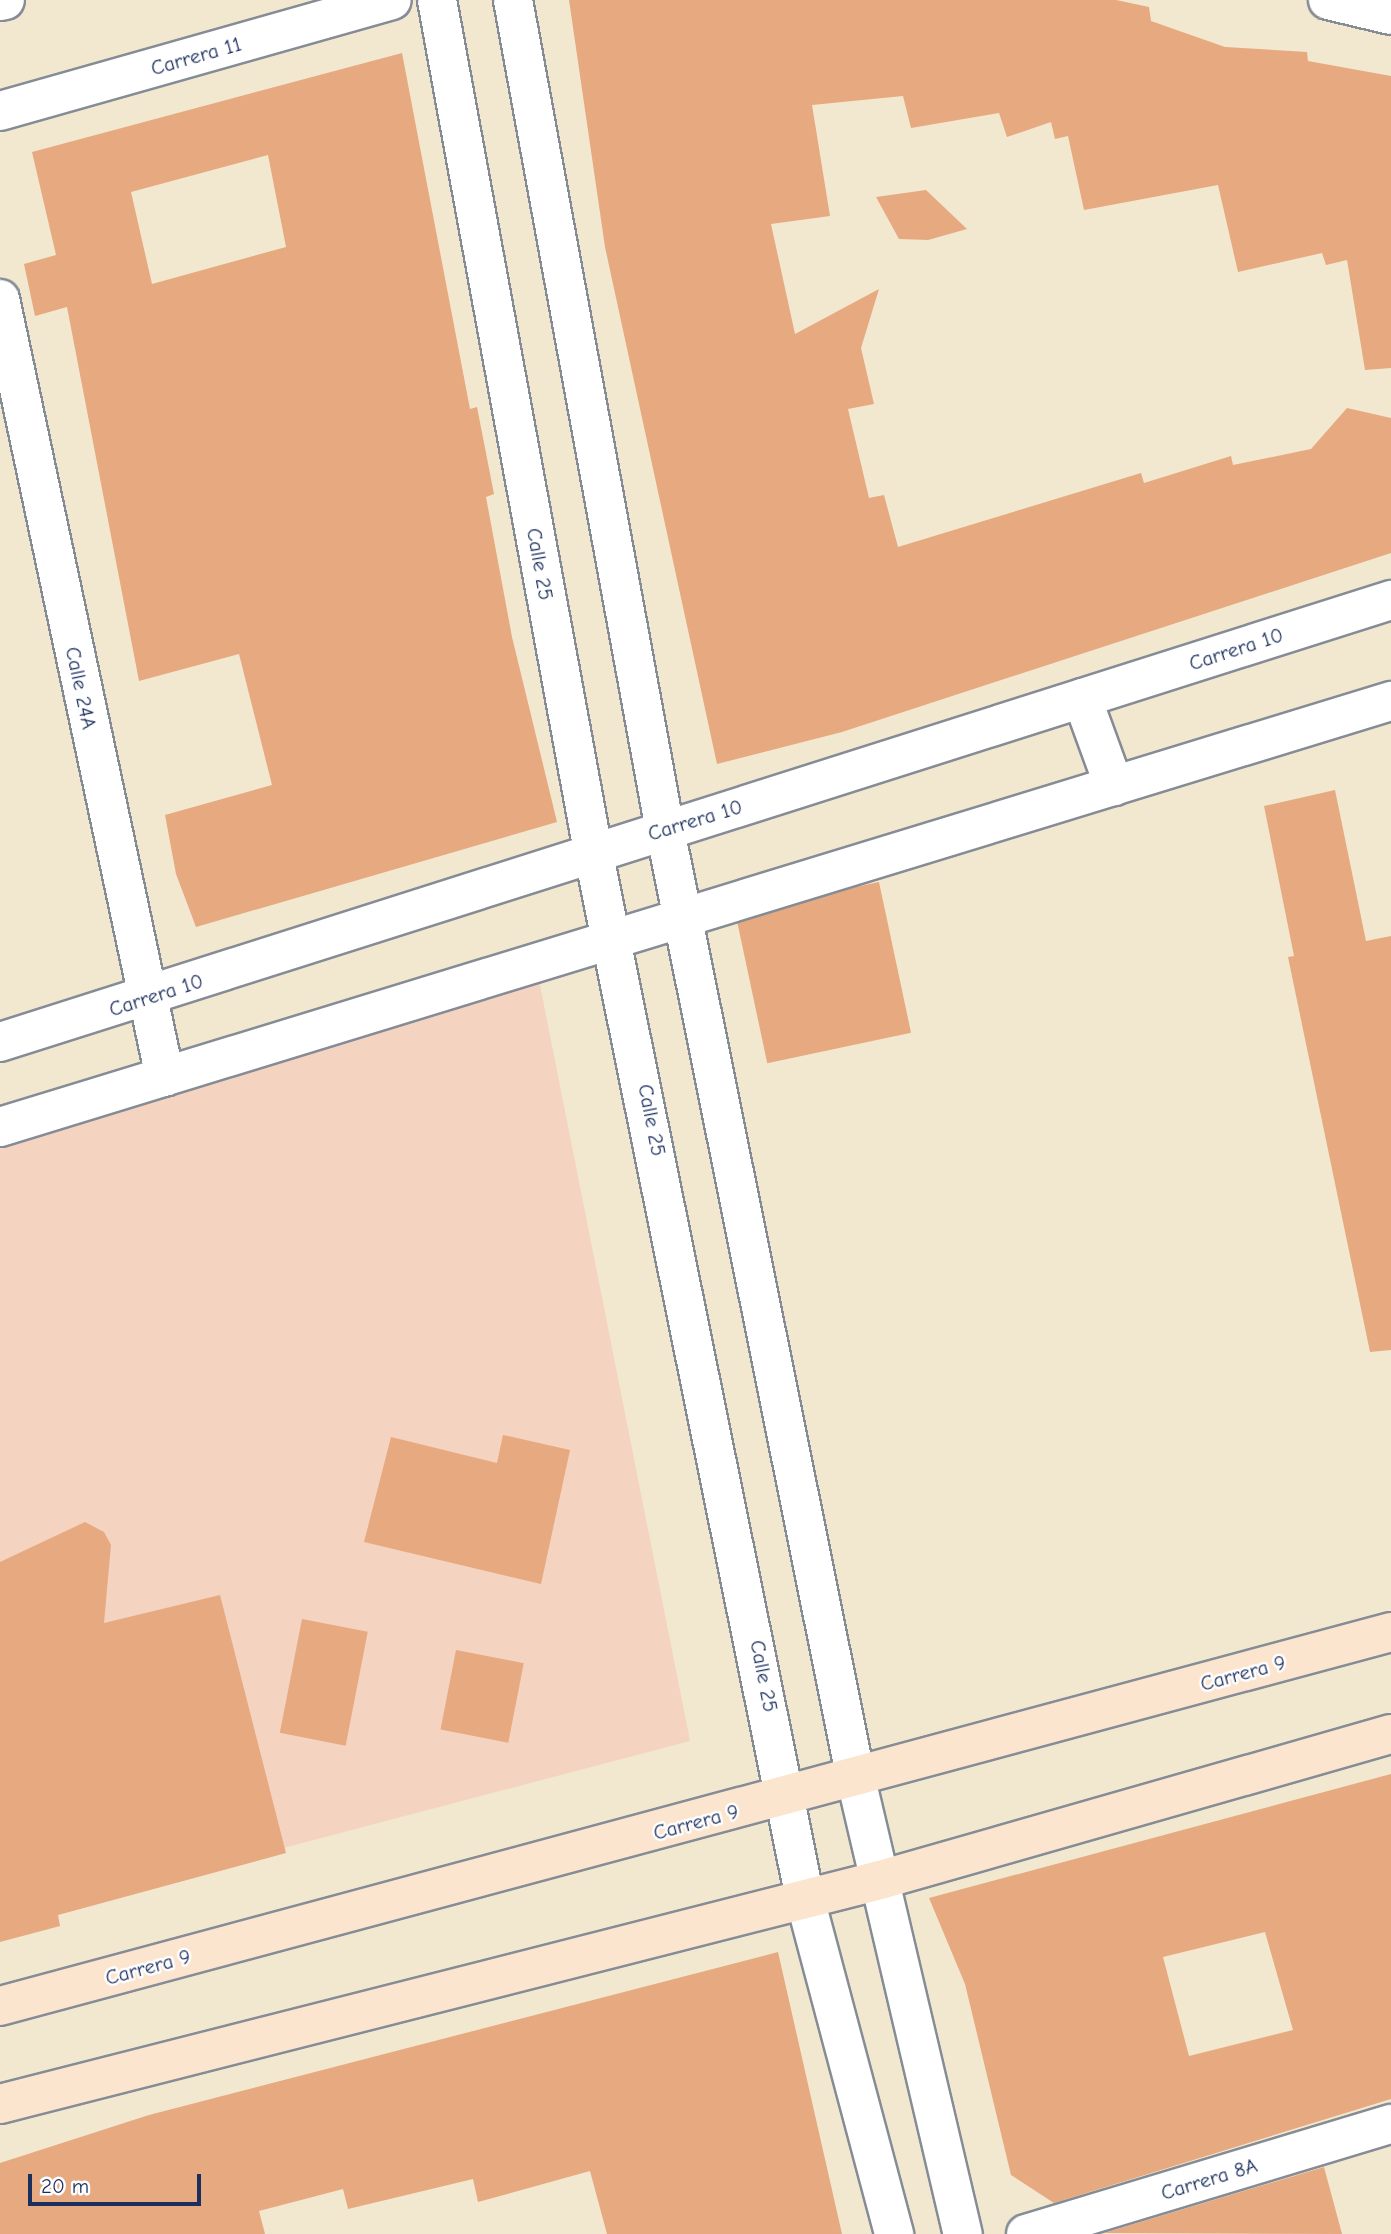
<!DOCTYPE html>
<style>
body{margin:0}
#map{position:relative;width:1391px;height:2234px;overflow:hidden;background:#f1e8cf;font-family:"Comic Neue",sans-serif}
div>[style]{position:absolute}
.built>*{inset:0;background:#f4d3c0}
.building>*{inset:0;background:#e7a980;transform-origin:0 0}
.roads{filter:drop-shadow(2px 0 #868c96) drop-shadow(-2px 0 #868c96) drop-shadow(0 2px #868c96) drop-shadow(0 -2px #868c96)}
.street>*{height:38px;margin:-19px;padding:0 19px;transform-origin:19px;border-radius:19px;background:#fff}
.secondary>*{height:38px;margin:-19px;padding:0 19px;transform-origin:19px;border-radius:19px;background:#fce5cf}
span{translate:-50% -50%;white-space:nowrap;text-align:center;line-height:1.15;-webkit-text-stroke:5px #fff;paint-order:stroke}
.street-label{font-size:21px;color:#1b2f5e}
.scale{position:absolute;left:28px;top:2174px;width:173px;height:32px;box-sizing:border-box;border:4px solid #1b2f5e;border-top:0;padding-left:9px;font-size:21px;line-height:24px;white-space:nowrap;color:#1b2f5e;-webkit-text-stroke:5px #fff;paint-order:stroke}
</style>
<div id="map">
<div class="built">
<i style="clip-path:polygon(536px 965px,690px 1741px,44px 1911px,0 1652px,0 1146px)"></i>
</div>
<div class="building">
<i style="clip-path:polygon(569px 0,1116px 0,1149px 7px,1151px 21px,1225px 47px,1307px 52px,1308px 61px,1391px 76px,1391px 368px,1365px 370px,1347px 260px,1326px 265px,1322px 253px,1238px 272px,1218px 185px,1084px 210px,1068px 136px,1055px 139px,1051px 122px,1007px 137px,999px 113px,911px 128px,903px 96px,812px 105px,830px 216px,771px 224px,795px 334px,879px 289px,861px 348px,874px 404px,848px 409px,869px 498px,884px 495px,898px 547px,1141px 473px,1144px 483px,1231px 456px,1233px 465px,1311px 449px,1347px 408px,1391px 418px,1391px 553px,842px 732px,717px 764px,605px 247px)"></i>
<i style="clip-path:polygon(evenodd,402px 53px,470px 409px,477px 407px,494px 494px,486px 497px,512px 637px,557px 822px,196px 927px,176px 874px,165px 815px,272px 785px,239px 654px,139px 681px,67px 307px,35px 316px,24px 264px,56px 255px,32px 152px,402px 53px,268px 155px,286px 247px,152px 284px,131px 192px,268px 155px)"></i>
<i style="clip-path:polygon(926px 190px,967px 229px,928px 240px,899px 239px,876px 197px)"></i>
<i style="clip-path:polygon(1335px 790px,1366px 941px,1391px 936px,1391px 1350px,1370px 1352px,1288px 957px,1294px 956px,1264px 806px)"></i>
<i style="left:879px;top:882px;width:154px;height:147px;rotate:78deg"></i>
<i style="clip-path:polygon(503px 1435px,570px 1450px,541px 1584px,364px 1542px,391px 1437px,497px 1463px)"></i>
<i style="clip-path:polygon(85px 1522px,104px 1532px,111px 1545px,104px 1623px,220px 1595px,286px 1853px,58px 1915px,60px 1926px,0 1942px,0 1562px)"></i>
<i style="left:302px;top:1619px;width:67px;height:116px;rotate:11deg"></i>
<i style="left:456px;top:1650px;width:69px;height:81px;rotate:11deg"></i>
<i style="clip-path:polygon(evenodd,1391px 1774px,1391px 2099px,1054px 2203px,1011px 2175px,965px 1984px,929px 1898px,1391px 1774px,1265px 1932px,1293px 2030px,1189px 2056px,1163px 1957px,1265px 1932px)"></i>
<i style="clip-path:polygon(778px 1952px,842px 2234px,607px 2234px,590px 2171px,478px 2202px,473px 2179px,348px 2209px,343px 2189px,259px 2211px,265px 2234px,0 2234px,0 2163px,149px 2115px)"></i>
<i style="clip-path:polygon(1324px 2167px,1342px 2234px,1104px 2233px)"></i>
</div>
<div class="roads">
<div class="street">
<i style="left:437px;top:0;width:865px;rotate:79.61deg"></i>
<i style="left:593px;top:851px;width:1069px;rotate:78.56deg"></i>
<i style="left:805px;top:1899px;width:347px;rotate:75.1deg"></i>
<i style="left:513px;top:0;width:844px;rotate:79.62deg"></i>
<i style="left:665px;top:830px;width:968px;rotate:78.62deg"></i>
<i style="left:856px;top:1779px;width:467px;rotate:76.8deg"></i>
<i style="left:1328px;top:0;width:65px;rotate:13.4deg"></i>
<i style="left:0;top:1px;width:5px;rotate:-11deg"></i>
<i style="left:0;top:111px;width:407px;rotate:-15.8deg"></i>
<i style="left:0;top:299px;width:795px;rotate:78.03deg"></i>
<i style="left:1082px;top:698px;width:94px;rotate:70deg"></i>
<i style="left:0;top:1042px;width:1460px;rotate:-17.63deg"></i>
<i style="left:0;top:1127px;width:1455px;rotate:-17.03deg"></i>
<i style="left:1026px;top:2234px;width:381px;rotate:-16.8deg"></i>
</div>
<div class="secondary">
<i style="left:0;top:2006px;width:1440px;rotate:-15.05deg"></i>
<i style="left:0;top:2104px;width:908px;rotate:-14.28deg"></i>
<i style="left:880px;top:1880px;width:531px;rotate:-15.95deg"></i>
</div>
</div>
<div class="street-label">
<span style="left:196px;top:56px;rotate:-16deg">Carrera 11</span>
<span style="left:540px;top:564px;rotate:80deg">Calle 25</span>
<span style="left:1236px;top:649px;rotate:-18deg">Carrera 10</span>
<span style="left:81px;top:688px;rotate:78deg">Calle 24A</span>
<span style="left:695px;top:820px;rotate:-17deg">Carrera 10</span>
<span style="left:156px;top:995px;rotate:-18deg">Carrera 10</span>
<span style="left:652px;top:1120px;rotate:79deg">Calle 25</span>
<span style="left:1243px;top:1673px;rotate:-15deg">Carrera 9</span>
<span style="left:764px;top:1676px;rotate:79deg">Calle 25</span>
<span style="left:696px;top:1822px;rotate:-15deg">Carrera 9</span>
<span style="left:148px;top:1967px;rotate:-15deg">Carrera 9</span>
<span style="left:1209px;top:2179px;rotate:-17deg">Carrera 8A</span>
</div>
<div class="scale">20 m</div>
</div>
